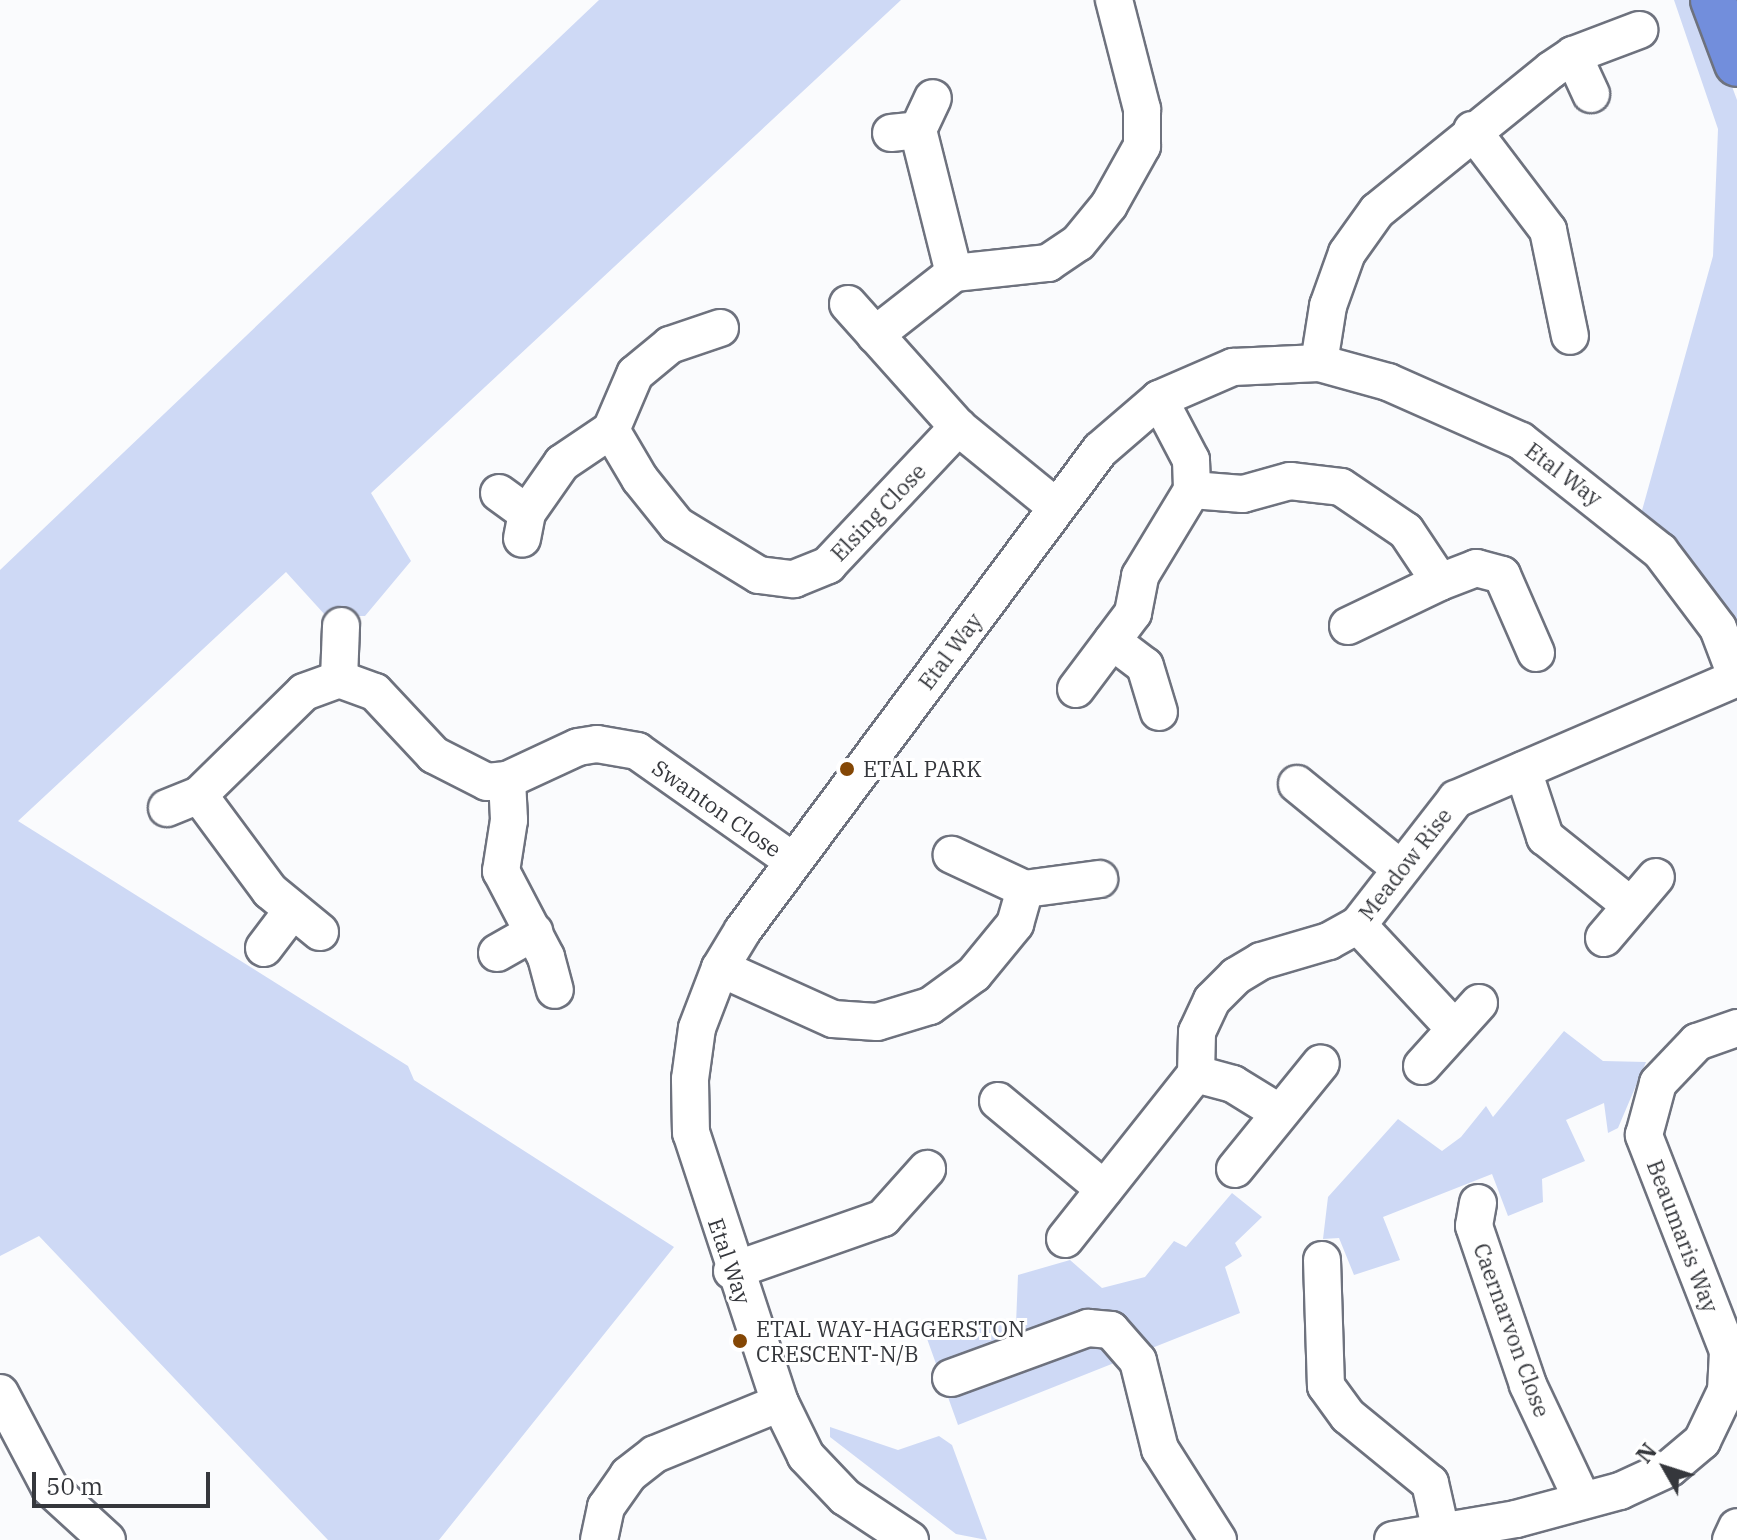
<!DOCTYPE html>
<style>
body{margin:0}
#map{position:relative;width:1737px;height:1540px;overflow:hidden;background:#fafbfd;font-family:"IBM Plex Serif",serif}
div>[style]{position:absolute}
.green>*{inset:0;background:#ced9f5}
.roads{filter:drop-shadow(2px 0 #6e727e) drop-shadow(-2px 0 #6e727e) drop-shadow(0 2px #6e727e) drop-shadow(0 -2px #6e727e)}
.minor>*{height:36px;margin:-18px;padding:0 18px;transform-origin:18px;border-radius:18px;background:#fff}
.highway>*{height:44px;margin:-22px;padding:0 22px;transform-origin:22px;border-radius:22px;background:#728edc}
.dots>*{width:22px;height:22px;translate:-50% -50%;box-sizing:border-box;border:4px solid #fff;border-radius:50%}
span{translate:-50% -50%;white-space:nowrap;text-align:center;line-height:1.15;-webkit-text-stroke:6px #fff;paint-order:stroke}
.street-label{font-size:22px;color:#35373c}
.poi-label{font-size:22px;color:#35373c}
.left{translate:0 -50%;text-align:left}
.north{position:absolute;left:1625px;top:1428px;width:80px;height:80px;-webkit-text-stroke:6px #fff;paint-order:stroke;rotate:309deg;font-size:22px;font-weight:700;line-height:32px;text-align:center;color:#35373c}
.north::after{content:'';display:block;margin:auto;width:28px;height:36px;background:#35373c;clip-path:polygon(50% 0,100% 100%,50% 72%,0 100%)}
.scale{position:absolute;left:32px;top:1472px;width:178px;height:36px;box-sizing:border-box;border:4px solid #35373c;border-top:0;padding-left:10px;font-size:24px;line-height:28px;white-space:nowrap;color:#35373c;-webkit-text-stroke:6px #fff;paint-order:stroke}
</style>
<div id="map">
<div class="green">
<i style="clip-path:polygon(599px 0,901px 0,371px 493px,411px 561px,365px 616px,326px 616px,286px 572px,18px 821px,408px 1066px,414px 1080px,674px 1247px,439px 1540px,328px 1540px,39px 1236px,0 1256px,0 570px)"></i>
<i style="clip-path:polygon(1674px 0,1700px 0,1737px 100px,1737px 625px,1683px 552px,1641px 514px,1713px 256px,1718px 129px)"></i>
<i style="clip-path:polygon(1564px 1031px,1603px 1061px,1646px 1062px,1618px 1128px,1608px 1133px,1604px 1103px,1566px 1120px,1585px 1161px,1542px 1179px,1543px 1202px,1508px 1216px,1492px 1174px,1383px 1217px,1400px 1260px,1354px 1275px,1339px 1238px,1323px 1239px,1328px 1197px,1398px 1119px,1442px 1151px,1461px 1137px,1486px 1106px,1493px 1117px)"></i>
<i style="clip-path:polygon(1232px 1193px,1262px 1217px,1235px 1243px,1242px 1256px,1225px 1267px,1240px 1313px,958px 1425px,921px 1322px,1016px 1324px,1018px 1275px,1070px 1260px,1102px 1288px,1145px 1277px,1174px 1241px,1186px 1247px)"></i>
<i style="clip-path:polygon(830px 1427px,898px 1450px,939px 1436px,952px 1445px,987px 1540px,956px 1534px,830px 1437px)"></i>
</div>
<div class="roads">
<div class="minor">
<i style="left:1573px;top:55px;width:43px;rotate:65.2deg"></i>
<i style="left:918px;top:130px;width:147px;rotate:75.9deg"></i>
<i style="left:1472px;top:130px;width:126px;rotate:52.8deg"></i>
<i style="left:1548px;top:230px;width:108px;rotate:78.3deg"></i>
<i style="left:891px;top:133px;width:27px;rotate:-6deg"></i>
<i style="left:918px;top:130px;width:35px;rotate:-65deg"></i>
<i style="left:848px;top:304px;width:165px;rotate:48.2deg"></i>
<i style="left:958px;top:427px;width:127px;rotate:39.2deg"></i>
<i style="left:720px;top:328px;width:53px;rotate:161.2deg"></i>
<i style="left:670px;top:345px;width:45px;rotate:140.4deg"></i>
<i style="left:635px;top:374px;width:61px;rotate:113.2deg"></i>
<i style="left:611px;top:430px;width:57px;rotate:59.4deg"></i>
<i style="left:640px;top:479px;width:59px;rotate:51.2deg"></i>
<i style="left:677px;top:525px;width:96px;rotate:31.4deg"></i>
<i style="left:759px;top:575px;width:35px;rotate:7deg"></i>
<i style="left:794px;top:579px;width:37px;rotate:-22deg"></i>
<i style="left:828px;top:565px;width:190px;rotate:-46.7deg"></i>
<i style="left:875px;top:335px;width:100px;rotate:-38.1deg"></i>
<i style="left:954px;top:273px;width:95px;rotate:-6.1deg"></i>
<i style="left:1048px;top:263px;width:36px;rotate:-34deg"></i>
<i style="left:1078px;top:243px;width:49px;rotate:-50.8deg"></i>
<i style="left:1109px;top:205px;width:68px;rotate:-60.8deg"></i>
<i style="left:1142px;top:146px;width:37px;rotate:-90deg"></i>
<i style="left:1142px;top:109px;width:113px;rotate:-104.4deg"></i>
<i style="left:1319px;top:363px;width:58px;rotate:-81deg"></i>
<i style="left:1328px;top:306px;width:56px;rotate:-70.3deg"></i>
<i style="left:1347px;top:253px;width:52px;rotate:-54.5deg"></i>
<i style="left:1377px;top:211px;width:224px;rotate:-39deg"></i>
<i style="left:1551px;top:70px;width:27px;rotate:-34deg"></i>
<i style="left:1573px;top:55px;width:71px;rotate:-20.7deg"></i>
<i style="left:1159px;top:399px;width:69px;rotate:62.3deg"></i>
<i style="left:1191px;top:460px;width:30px;rotate:88deg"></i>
<i style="left:1192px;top:490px;width:51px;rotate:4.5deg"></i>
<i style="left:1243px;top:494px;width:49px;rotate:-15.5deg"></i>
<i style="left:1290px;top:481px;width:51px;rotate:6.7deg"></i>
<i style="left:1341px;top:487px;width:78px;rotate:34.1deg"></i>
<i style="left:1406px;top:531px;width:61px;rotate:56.3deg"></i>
<i style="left:1440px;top:582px;width:39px;rotate:-21deg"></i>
<i style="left:1476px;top:568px;width:27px;rotate:15deg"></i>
<i style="left:1502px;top:575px;width:85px;rotate:66.4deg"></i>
<i style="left:499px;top:493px;width:34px;rotate:36deg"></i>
<i style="left:527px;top:513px;width:26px;rotate:101deg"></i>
<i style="left:527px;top:513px;width:61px;rotate:-55deg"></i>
<i style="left:562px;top:463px;width:59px;rotate:-34deg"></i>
<i style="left:1348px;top:626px;width:102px;rotate:-25.6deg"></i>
<i style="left:1112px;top:641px;width:41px;rotate:37.1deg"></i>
<i style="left:1145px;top:666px;width:48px;rotate:73.1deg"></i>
<i style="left:339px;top:679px;width:53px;rotate:-87.8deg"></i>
<i style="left:1076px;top:689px;width:95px;rotate:-53.1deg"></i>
<i style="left:1133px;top:613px;width:38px;rotate:-79deg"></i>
<i style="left:1140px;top:576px;width:100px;rotate:-58.8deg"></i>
<i style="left:1523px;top:770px;width:71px;rotate:71.8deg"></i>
<i style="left:1545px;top:837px;width:110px;rotate:38.7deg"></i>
<i style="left:507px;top:780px;width:40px;rotate:87.1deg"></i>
<i style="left:509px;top:820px;width:52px;rotate:98.9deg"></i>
<i style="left:501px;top:871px;width:97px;rotate:62.4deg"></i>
<i style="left:546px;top:957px;width:34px;rotate:75deg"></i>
<i style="left:1297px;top:784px;width:134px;rotate:39.3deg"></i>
<i style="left:167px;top:808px;width:35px;rotate:-22deg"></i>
<i style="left:1025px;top:889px;width:75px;rotate:-7.7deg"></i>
<i style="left:1358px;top:925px;width:142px;rotate:47deg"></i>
<i style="left:320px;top:932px;width:65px;rotate:-140.6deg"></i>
<i style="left:270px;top:891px;width:119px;rotate:-126.5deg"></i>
<i style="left:199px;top:795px;width:147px;rotate:-44.4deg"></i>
<i style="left:304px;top:692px;width:37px;rotate:-20deg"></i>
<i style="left:339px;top:679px;width:38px;rotate:20deg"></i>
<i style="left:375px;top:692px;width:86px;rotate:46.9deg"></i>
<i style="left:434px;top:755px;width:59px;rotate:27deg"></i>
<i style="left:487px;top:782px;width:20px;rotate:-6deg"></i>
<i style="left:507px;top:780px;width:78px;rotate:-24.9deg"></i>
<i style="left:578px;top:747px;width:19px;rotate:-9deg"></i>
<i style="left:597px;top:744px;width:41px;rotate:9.9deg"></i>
<i style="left:637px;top:751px;width:191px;rotate:35.2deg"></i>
<i style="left:1604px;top:938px;width:80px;rotate:-49.6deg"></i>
<i style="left:264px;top:948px;width:46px;rotate:-52.9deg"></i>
<i style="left:497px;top:953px;width:43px;rotate:-29.6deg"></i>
<i style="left:720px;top:968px;width:124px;rotate:24.3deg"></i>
<i style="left:833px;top:1019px;width:44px;rotate:3.9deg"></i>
<i style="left:877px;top:1022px;width:55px;rotate:-16.8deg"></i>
<i style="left:930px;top:1006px;width:54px;rotate:-36deg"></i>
<i style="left:974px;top:974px;width:65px;rotate:-50.6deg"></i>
<i style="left:1015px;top:924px;width:36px;rotate:-74deg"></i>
<i style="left:1025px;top:889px;width:81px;rotate:-155deg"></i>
<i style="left:1422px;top:1066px;width:85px;rotate:-47.9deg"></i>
<i style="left:1196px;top:1074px;width:38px;rotate:15deg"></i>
<i style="left:1233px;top:1084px;width:55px;rotate:31.7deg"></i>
<i style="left:998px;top:1101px;width:138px;rotate:39.7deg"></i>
<i style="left:1235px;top:1169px;width:136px;rotate:-50.9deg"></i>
<i style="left:1478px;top:1203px;width:23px;rotate:100deg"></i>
<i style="left:1474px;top:1226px;width:168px;rotate:71.2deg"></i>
<i style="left:1528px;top:1385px;width:126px;rotate:64.7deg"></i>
<i style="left:1065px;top:1239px;width:211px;rotate:-51.6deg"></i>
<i style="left:1196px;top:1074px;width:42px;rotate:-88.6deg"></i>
<i style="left:1197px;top:1032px;width:35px;rotate:-65deg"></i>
<i style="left:1212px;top:1000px;width:34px;rotate:-45deg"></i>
<i style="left:1236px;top:976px;width:29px;rotate:-31deg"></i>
<i style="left:1261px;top:961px;width:71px;rotate:-16.4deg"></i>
<i style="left:1329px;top:941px;width:33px;rotate:-29deg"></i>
<i style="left:1358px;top:925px;width:160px;rotate:-52.1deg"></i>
<i style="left:1456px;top:799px;width:306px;rotate:-23.3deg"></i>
<i style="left:1322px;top:1260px;width:126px;rotate:88.2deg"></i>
<i style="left:1326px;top:1386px;width:37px;rotate:54deg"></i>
<i style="left:1348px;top:1416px;width:106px;rotate:39.3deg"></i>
<i style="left:1430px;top:1483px;width:58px;rotate:77.2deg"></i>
<i style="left:732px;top:1271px;width:160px;rotate:-19.3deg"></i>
<i style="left:883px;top:1218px;width:66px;rotate:-48.1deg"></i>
<i style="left:951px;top:1378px;width:146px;rotate:-20.1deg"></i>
<i style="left:1088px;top:1328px;width:23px;rotate:5deg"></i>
<i style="left:1111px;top:1330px;width:41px;rotate:48.9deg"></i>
<i style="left:1138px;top:1361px;width:91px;rotate:76deg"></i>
<i style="left:1160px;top:1449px;width:108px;rotate:57.5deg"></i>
<i style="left:0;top:1393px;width:107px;rotate:62.2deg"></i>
<i style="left:50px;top:1488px;width:77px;rotate:42.4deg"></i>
<i style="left:599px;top:1540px;width:34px;rotate:-78deg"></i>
<i style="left:606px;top:1507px;width:39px;rotate:-55deg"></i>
<i style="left:628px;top:1475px;width:34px;rotate:-38deg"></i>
<i style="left:655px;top:1454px;width:135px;rotate:-22.2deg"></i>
<i style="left:910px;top:1540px;width:78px;rotate:-146.5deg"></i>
<i style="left:845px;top:1497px;width:57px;rotate:-133.6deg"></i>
<i style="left:806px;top:1456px;width:59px;rotate:-116.1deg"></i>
<i style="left:780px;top:1403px;width:284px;rotate:-108.2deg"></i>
<i style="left:691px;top:1133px;width:54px;rotate:-91.1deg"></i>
<i style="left:690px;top:1079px;width:51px;rotate:-82.2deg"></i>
<i style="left:697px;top:1028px;width:64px;rotate:-69deg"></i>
<i style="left:720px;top:968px;width:44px;rotate:-58.8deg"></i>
<i style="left:743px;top:930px;width:598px;rotate:-53.36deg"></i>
<i style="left:1100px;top:450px;width:78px;rotate:-40.8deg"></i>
<i style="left:1159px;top:399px;width:81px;rotate:-23.4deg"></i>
<i style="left:1233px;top:367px;width:86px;rotate:-2.7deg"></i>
<i style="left:1319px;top:363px;width:72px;rotate:15.4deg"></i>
<i style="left:1388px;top:382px;width:145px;rotate:23.9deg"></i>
<i style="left:1521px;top:441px;width:177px;rotate:38.4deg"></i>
<i style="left:1660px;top:551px;width:96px;rotate:53deg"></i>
<i style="left:1718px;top:628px;width:53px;rotate:69.2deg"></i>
<i style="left:1393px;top:1540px;width:125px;rotate:-9.7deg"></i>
<i style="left:1516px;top:1519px;width:108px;rotate:-15.1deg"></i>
<i style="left:1620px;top:1491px;width:55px;rotate:-24.7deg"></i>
<i style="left:1670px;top:1468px;width:42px;rotate:-40.2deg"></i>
<i style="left:1702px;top:1441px;width:55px;rotate:-64.4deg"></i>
<i style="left:1726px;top:1391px;width:40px;rotate:-87.1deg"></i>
<i style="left:1728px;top:1351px;width:232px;rotate:-111.3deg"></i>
<i style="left:1644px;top:1135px;width:54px;rotate:-74.9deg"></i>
<i style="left:1658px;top:1083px;width:57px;rotate:-46.4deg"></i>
<i style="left:1697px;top:1042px;width:42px;rotate:-19.3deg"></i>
<i style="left:1731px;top:1540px;width:14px;rotate:-65deg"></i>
</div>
<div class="highway">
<i style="left:1713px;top:0;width:68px;rotate:69.4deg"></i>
</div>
</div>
<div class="dots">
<i style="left:847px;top:769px;background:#844705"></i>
<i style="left:740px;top:1341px;background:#844705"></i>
</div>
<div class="street-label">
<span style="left:1564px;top:474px;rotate:37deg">Etal Way</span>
<span style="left:878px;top:512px;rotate:-46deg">Elsing Close</span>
<span style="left:950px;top:651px;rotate:-53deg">Etal Way</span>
<span style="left:717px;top:808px;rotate:35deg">Swanton Close</span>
<span style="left:1405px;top:864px;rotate:-52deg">Meadow Rise</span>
<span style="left:1683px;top:1236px;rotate:69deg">Beaumaris Way</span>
<span style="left:730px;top:1261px;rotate:71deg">Etal Way</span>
<span style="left:1512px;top:1330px;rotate:70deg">Caernarvon Close</span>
</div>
<div class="poi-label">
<span class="left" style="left:863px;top:769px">ETAL PARK</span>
<span class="left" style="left:756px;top:1341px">ETAL WAY-HAGGERSTON<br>CRESCENT-N/B</span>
</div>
<div class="north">N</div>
<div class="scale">50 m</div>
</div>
